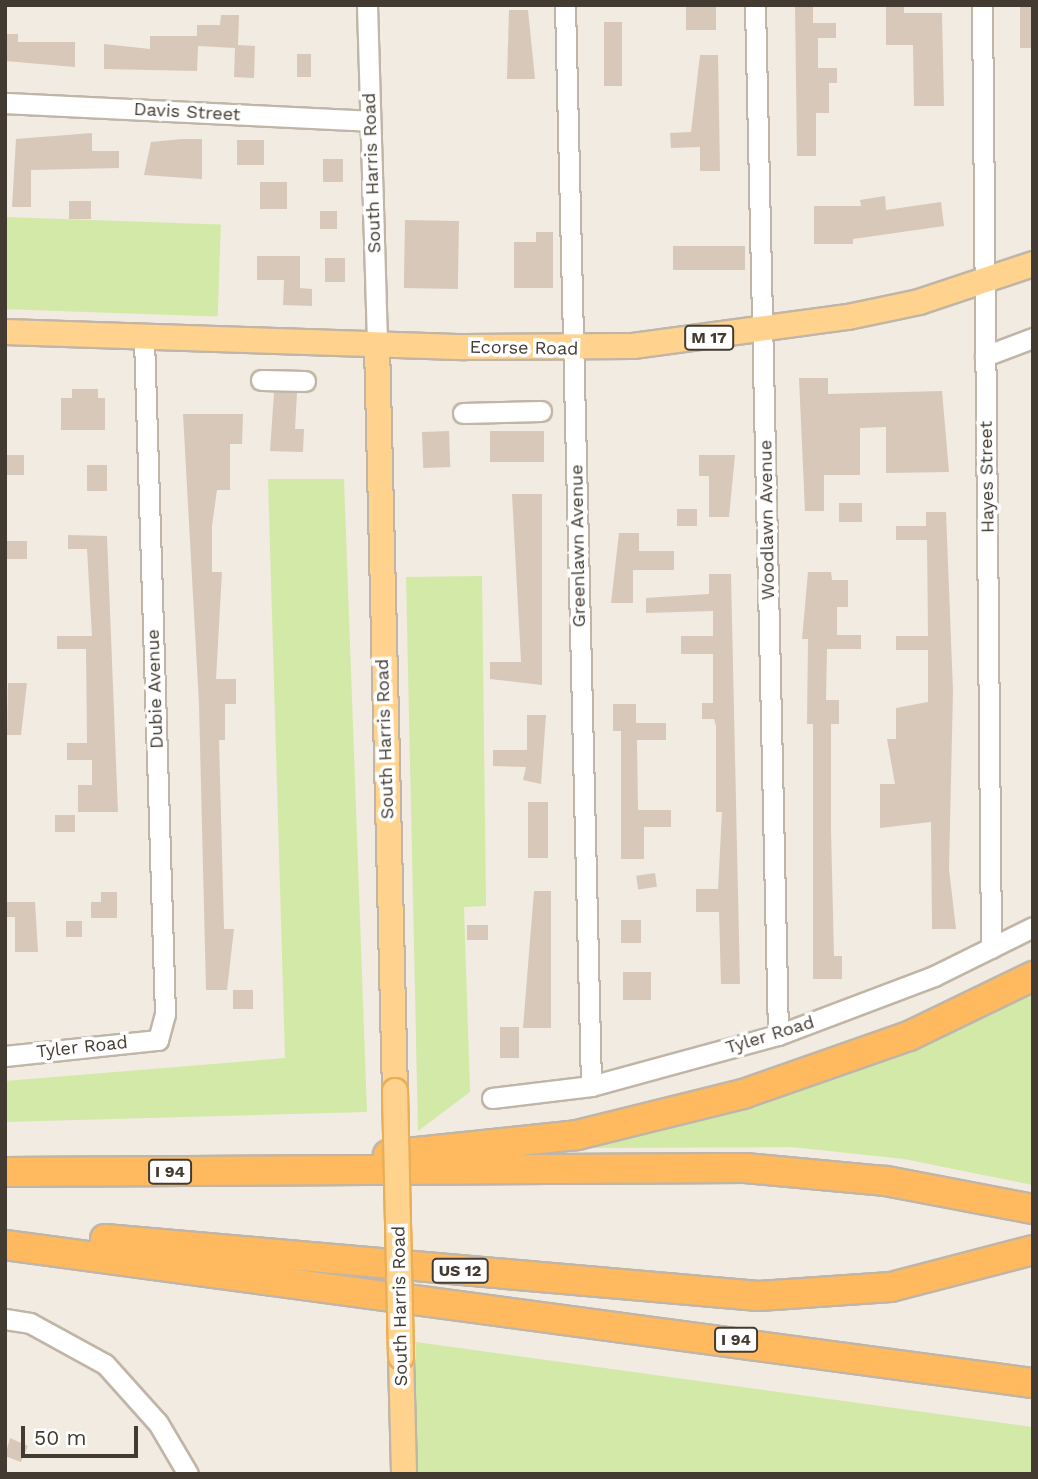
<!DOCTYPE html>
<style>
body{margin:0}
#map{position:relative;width:1038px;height:1479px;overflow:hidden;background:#f2ebe1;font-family:"Work Sans",sans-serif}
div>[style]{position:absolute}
.green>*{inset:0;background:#d2e9a7;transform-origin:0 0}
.building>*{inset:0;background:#d7c8b9;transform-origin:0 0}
.roads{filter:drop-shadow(2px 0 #c0b5a6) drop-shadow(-2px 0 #c0b5a6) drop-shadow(0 2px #c0b5a6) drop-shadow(0 -2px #c0b5a6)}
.minor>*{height:19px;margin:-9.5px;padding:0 9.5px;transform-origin:9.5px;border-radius:9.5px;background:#fff}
.major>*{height:24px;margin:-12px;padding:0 12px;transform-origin:12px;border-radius:12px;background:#ffd38d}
.highway>*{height:28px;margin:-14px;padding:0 14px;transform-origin:14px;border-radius:14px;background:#ffba5f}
.bridges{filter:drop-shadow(2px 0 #e9af57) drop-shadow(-2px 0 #e9af57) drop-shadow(0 2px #e9af57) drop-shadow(0 -2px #e9af57)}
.major-bridge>*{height:24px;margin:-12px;padding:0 12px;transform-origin:12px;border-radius:12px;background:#ffd38d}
span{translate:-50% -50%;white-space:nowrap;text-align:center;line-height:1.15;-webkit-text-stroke:7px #fff;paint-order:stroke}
.shield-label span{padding:2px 5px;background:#fff;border:2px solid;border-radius:5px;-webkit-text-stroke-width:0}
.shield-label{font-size:16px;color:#433b32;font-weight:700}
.street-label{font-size:18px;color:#433b32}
.frame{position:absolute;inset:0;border:7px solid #433b32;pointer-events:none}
.scale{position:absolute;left:21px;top:1426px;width:117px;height:32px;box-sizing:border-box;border:4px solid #433b32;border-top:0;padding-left:9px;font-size:21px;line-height:24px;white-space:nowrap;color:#433b32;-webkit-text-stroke:5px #fff;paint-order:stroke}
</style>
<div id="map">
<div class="green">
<i style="left:5px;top:217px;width:216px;height:92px;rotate:2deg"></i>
<i style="clip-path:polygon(268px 479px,344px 479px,367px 1112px,5px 1122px,5px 1081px,285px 1058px)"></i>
<i style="clip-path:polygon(482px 576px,486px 906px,464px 907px,470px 1092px,418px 1131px,406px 577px)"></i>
<i style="clip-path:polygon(1033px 993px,1033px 1185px,904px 1159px,791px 1147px,579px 1148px,815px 1086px)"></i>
<i style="clip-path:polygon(416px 1342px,1033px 1427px,1033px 1474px,413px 1474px)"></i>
</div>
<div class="building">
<i style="left:686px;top:5px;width:30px;height:25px"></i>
<i style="clip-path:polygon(795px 5px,813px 5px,813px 23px,836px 23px,836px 38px,818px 38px,818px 68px,837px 68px,837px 83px,829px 83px,829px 113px,816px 113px,816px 156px,797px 156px)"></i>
<i style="clip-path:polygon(886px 5px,904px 5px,904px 13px,942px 13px,944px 106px,914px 106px,913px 45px,886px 45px)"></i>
<i style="left:1020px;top:5px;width:13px;height:43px"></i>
<i style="clip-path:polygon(509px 10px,528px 10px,535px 79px,507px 79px)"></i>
<i style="clip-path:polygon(221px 15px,239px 15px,238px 45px,255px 46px,254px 78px,234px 77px,235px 48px,198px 46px,197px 71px,104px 69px,104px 44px,150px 49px,150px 36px,197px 36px,197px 25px,220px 25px)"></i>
<i style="left:604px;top:22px;width:18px;height:64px"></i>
<i style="clip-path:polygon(5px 34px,18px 34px,18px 42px,75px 42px,75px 67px,5px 61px)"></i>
<i style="left:297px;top:54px;width:14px;height:23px"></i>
<i style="clip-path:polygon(700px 55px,718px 55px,720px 171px,700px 171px,700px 147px,671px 148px,670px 133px,691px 132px)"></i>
<i style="clip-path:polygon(92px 133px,92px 151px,119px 151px,119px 168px,31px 170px,31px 207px,12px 207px,16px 139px)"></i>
<i style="clip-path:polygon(182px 139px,202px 139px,202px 179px,144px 175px,151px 142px)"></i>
<i style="left:237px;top:140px;width:27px;height:25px"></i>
<i style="left:323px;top:159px;width:20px;height:23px"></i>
<i style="left:260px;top:182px;width:27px;height:27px"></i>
<i style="clip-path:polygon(885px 196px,886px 210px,941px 202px,944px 226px,853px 239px,853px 244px,814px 244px,814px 206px,861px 206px,860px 200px)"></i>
<i style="left:69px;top:201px;width:22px;height:18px"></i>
<i style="left:320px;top:211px;width:17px;height:18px"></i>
<i style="left:405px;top:220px;width:54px;height:68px;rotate:1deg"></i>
<i style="clip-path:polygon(536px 232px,553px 232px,553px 288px,514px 288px,514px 242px,536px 242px)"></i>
<i style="left:673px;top:246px;width:72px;height:24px"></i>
<i style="clip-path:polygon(257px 256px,300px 256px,300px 288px,312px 289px,312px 306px,283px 305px,284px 280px,257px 280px)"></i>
<i style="left:325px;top:258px;width:20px;height:24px"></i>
<i style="clip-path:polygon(799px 378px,828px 378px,828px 394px,942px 391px,949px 472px,886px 473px,886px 427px,860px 428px,860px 475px,824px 475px,824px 511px,805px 511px)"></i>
<i style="clip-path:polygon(72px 389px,98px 389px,98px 398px,105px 398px,105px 430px,61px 430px,61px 398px,72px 398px)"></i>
<i style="clip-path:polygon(274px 393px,297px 393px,295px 429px,304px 429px,303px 452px,270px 451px)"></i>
<i style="clip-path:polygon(183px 414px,243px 414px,242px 444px,230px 444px,230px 490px,217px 490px,212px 526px,212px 572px,222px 572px,216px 679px,236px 679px,236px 704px,225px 704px,225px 740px,219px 740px,224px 929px,234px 929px,227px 990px,206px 990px,199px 704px)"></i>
<i style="left:449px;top:431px;width:36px;height:27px;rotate:88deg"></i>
<i style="left:490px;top:431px;width:54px;height:31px"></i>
<i style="left:7px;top:455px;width:17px;height:20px"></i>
<i style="clip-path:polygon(699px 455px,735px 455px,729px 517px,709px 517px,709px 476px,699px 476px)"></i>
<i style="left:87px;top:465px;width:20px;height:26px"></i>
<i style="clip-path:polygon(512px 494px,542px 494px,542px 685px,490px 679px,490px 662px,521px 662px)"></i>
<i style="left:839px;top:503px;width:23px;height:19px"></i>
<i style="left:677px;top:509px;width:20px;height:17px"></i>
<i style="clip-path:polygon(926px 512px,946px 512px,953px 691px,949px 869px,956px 929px,932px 929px,931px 822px,880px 828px,880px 784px,895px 784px,887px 739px,896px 739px,896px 708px,928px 702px,928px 650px,896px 650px,896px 636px,928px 636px,927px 540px,896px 540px,896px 526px,926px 526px)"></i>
<i style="clip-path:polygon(619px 533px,639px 533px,639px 551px,674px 551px,674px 570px,633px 570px,633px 603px,611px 603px)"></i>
<i style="clip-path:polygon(68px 535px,107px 536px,118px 812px,78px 812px,78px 785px,92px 785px,92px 760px,67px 760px,67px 743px,87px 743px,86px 649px,57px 649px,57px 636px,92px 636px,87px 549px,68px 549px)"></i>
<i style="left:5px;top:541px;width:22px;height:18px"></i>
<i style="clip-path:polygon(808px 572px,831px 572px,832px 580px,848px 580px,848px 607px,837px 607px,837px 635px,861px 635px,861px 649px,827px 649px,826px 700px,839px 700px,839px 724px,831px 724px,831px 830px,834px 956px,842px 956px,842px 979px,813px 979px,813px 724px,807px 724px,808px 639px,802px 639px)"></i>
<i style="clip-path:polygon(709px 574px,731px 574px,740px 984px,721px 984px,719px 912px,696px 912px,696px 889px,718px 889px,722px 812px,716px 812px,716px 726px,714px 719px,702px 719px,702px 703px,713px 703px,713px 654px,681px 654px,681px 636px,713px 636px,713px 611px,646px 613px,646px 598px,709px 594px)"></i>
<i style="clip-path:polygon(8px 683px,27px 683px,21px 735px,7px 735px)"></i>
<i style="clip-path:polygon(613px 704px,636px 704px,636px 723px,666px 723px,666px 740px,637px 740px,638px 810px,671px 810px,671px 827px,644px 827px,644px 859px,621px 859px,621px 731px,613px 731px)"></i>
<i style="clip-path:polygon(527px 715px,546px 715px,541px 784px,523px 780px,526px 767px,493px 766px,493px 750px,527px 750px)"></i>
<i style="left:528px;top:802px;width:20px;height:56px"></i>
<i style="left:55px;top:815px;width:20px;height:17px"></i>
<i style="left:655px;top:873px;width:14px;height:19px;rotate:82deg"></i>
<i style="clip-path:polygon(534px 891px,551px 891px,551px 1028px,523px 1028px)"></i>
<i style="clip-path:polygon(101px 892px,117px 892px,117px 918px,91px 918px,91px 902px,101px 902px)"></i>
<i style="clip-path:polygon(7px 902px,35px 902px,38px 952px,15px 952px,15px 917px,7px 917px)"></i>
<i style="left:621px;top:920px;width:20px;height:23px"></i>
<i style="left:66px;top:921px;width:16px;height:16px"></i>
<i style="left:467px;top:925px;width:21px;height:15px"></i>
<i style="left:623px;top:972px;width:28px;height:28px"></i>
<i style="left:233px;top:990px;width:20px;height:19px"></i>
<i style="left:500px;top:1027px;width:19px;height:31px"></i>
<i style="clip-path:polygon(10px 1438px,28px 1446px,21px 1462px,5px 1456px)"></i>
</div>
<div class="roads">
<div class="minor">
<i style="left:367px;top:5px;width:340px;rotate:88.3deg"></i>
<i style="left:565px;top:5px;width:1081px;rotate:88.62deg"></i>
<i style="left:755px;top:5px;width:1030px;rotate:88.72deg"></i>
<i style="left:982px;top:5px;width:943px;rotate:89.45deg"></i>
<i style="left:5px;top:103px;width:365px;rotate:2.8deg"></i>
<i style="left:985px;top:356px;width:51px;rotate:-20.6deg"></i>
<i style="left:261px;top:380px;width:44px;rotate:1.3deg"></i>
<i style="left:463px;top:413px;width:78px;rotate:-1.5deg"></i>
<i style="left:5px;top:1056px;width:154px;rotate:-6deg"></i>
<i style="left:158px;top:1040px;width:27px;rotate:-75deg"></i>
<i style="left:165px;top:1014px;width:677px;rotate:-91.78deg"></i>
<i style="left:492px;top:1098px;width:100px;rotate:-6.9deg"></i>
<i style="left:591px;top:1086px;width:194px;rotate:-15.3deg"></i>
<i style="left:778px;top:1035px;width:167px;rotate:-20.7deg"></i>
<i style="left:934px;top:976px;width:110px;rotate:-26.3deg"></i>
<i style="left:5px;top:1319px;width:25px;rotate:9deg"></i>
<i style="left:30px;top:1323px;width:85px;rotate:28.7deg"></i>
<i style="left:105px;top:1364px;width:79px;rotate:48.1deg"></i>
<i style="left:158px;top:1423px;width:59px;rotate:59.5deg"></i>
</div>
<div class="major">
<i style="left:5px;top:332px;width:460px;rotate:1.9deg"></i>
<i style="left:465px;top:347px;width:168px;rotate:-0.3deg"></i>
<i style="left:633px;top:346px;width:217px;rotate:-7.7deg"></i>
<i style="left:848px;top:317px;width:73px;rotate:-11.9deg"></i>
<i style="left:919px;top:302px;width:120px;rotate:-18.4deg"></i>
<i style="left:377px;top:345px;width:746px;rotate:88.62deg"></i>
<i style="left:401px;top:1357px;width:117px;rotate:88.5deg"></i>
</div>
<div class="highway">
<i style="left:388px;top:1155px;width:190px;rotate:-6deg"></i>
<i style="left:577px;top:1135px;width:171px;rotate:-13.9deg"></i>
<i style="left:743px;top:1094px;width:176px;rotate:-19.3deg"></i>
<i style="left:909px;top:1036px;width:138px;rotate:-25.8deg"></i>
<i style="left:5px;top:1172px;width:740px;rotate:-0.31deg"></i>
<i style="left:745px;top:1168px;width:142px;rotate:5.3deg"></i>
<i style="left:886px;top:1181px;width:150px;rotate:10.8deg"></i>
<i style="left:105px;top:1239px;width:656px;rotate:4.98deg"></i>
<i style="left:759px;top:1296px;width:132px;rotate:-3.9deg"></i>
<i style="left:891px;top:1287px;width:147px;rotate:-14.6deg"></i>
<i style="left:5px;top:1245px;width:1037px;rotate:7.65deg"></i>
</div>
</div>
<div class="bridges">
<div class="major-bridge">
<i style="left:395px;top:1091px;width:266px;rotate:88.7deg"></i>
</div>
</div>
<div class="shield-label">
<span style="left:709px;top:338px">M 17</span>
<span style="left:170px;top:1172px">I 94</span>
<span style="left:460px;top:1271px">US 12</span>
<span style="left:736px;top:1340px">I 94</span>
</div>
<div class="street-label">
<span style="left:187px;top:112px;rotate:3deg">Davis Street</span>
<span style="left:372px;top:173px;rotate:-92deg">South Harris Road</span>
<span style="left:524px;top:348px;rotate:1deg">Ecorse Road</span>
<span style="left:987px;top:477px;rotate:-91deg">Hayes Street</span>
<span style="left:767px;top:520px;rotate:-91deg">Woodlawn Avenue</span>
<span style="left:578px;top:546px;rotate:-91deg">Greenlawn Avenue</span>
<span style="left:155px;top:689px;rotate:-92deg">Dubie Avenue</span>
<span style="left:385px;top:739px;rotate:-92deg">South Harris Road</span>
<span style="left:770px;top:1035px;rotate:-17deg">Tyler Road</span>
<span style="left:82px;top:1047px;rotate:-6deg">Tyler Road</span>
<span style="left:400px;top:1306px;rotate:-91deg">South Harris Road</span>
</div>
<div class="frame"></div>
<div class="scale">50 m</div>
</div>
